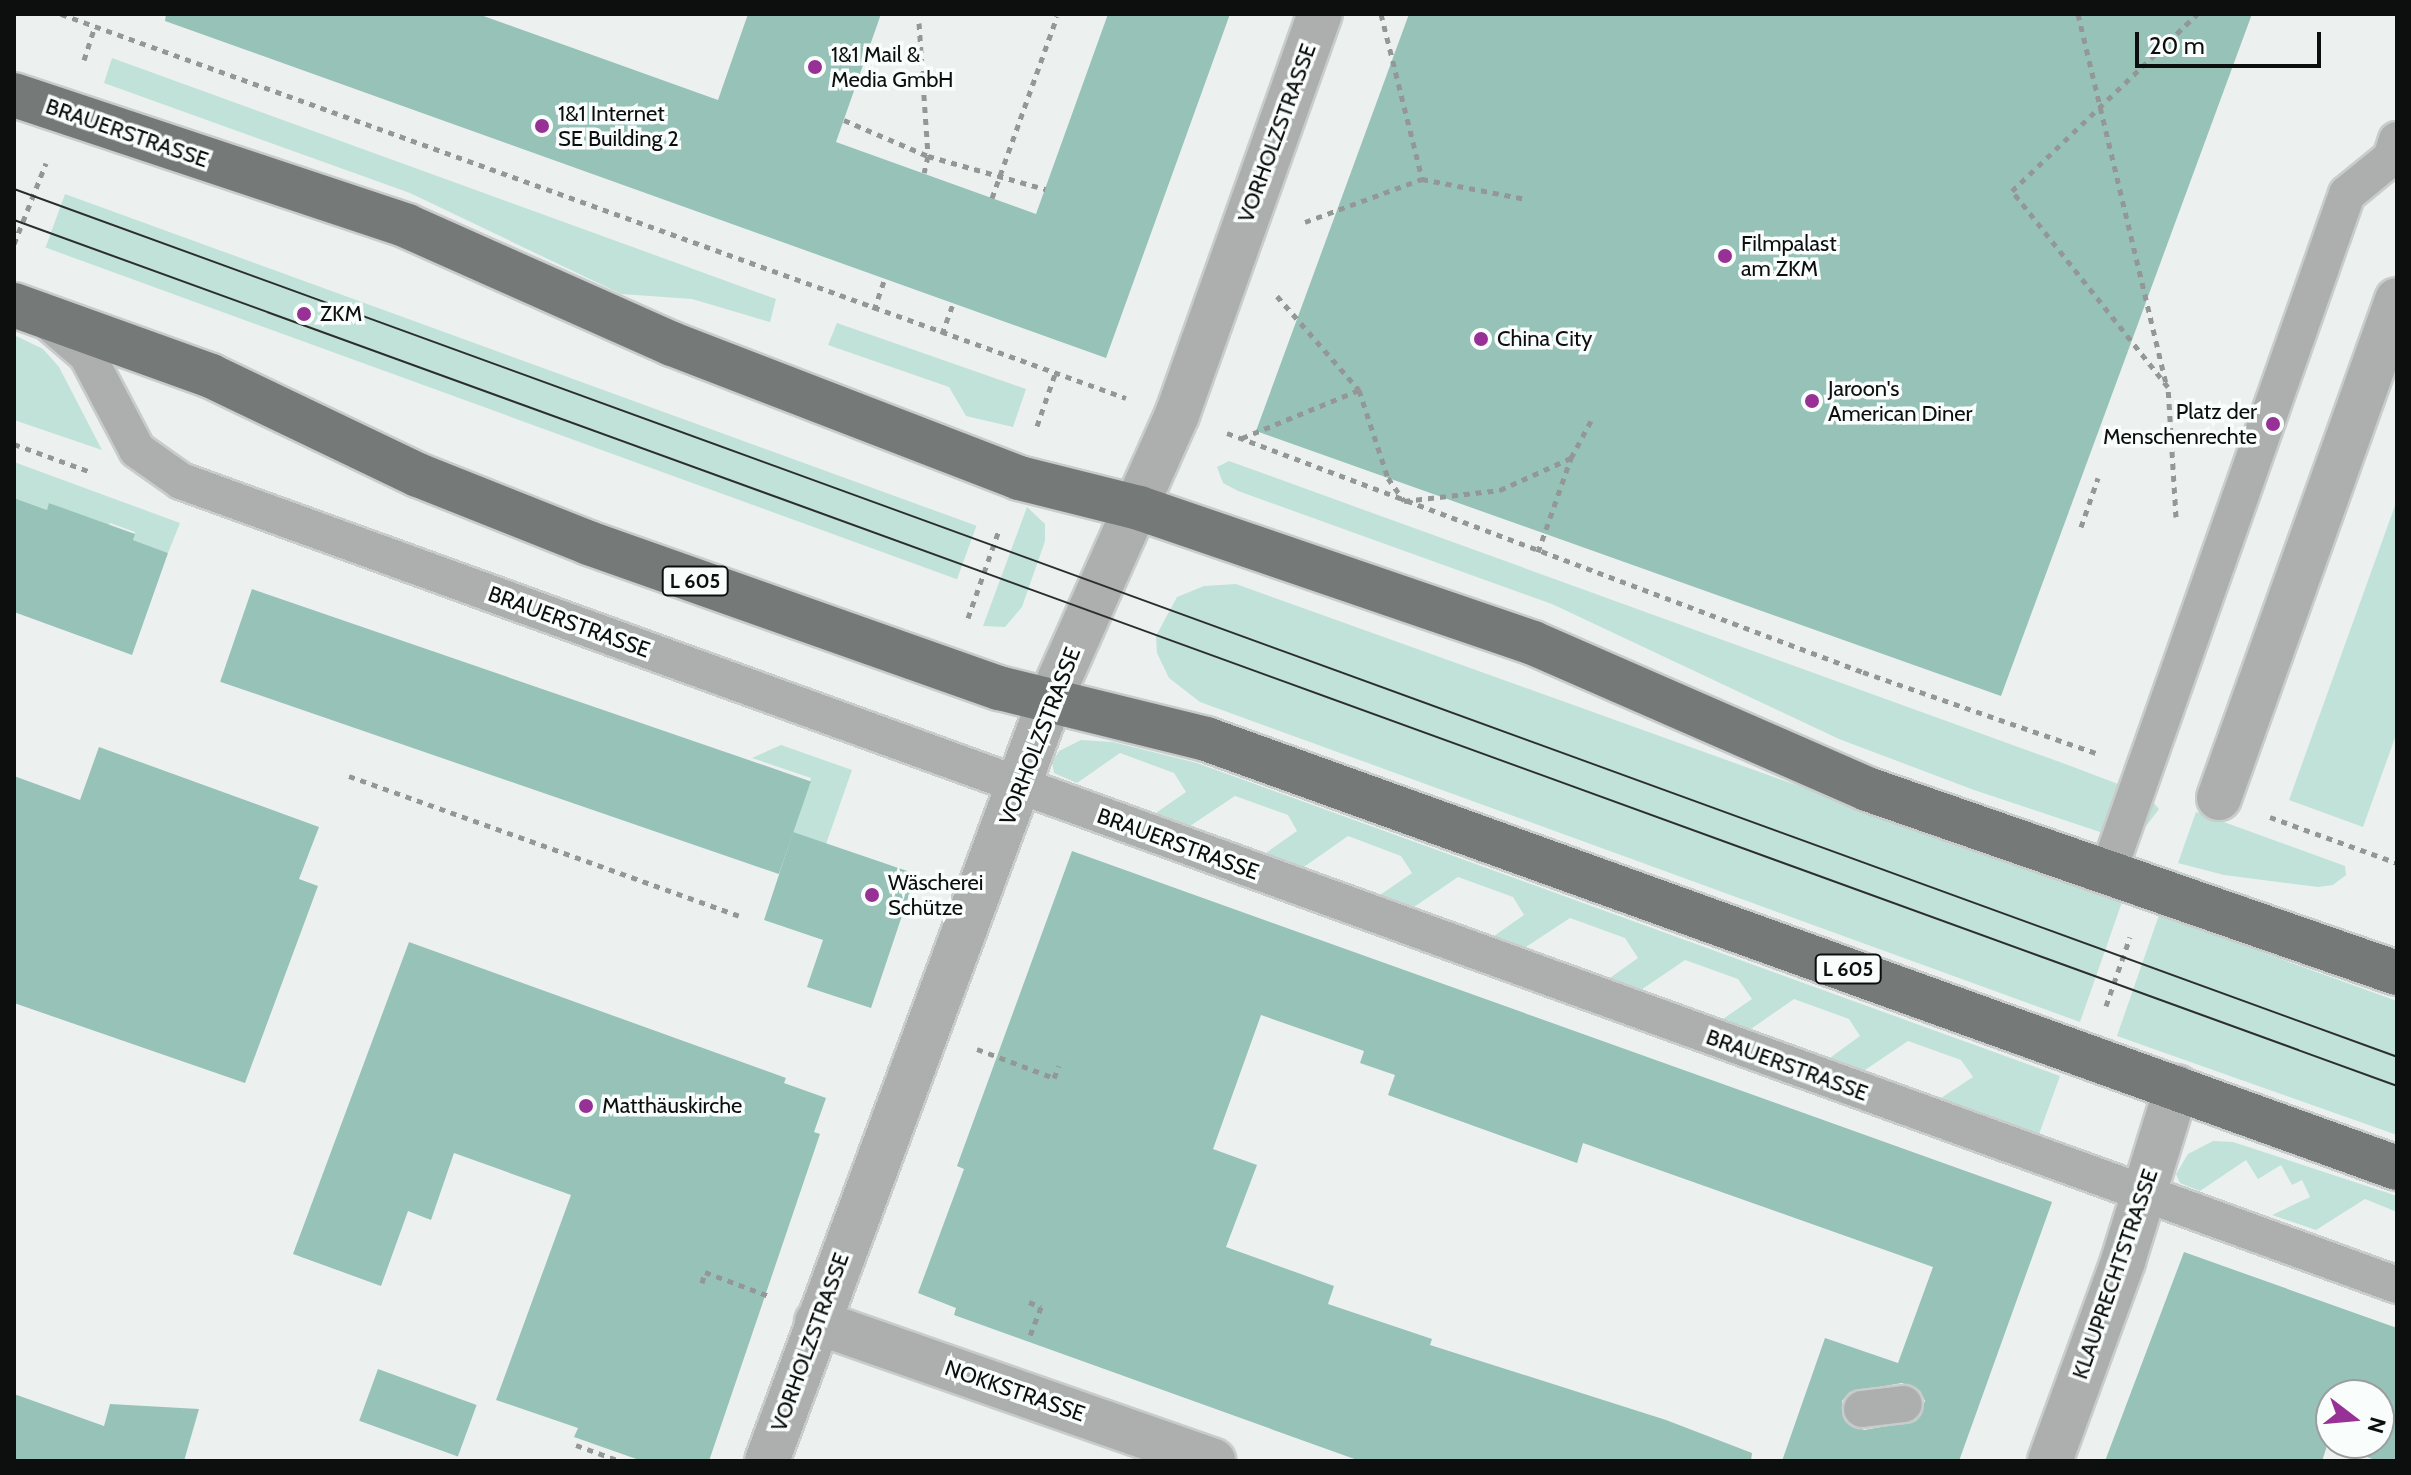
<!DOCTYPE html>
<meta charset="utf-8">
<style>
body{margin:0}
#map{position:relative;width:2411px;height:1475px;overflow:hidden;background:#ecf1f0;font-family:Cabin,sans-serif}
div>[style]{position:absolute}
.green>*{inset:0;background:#c0e2d9;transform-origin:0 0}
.building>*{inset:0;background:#97c2b8;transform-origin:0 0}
.path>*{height:5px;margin-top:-2.5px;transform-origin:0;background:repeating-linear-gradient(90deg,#939796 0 6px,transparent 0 12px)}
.roads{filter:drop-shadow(2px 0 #c8cdcc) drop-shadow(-2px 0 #c8cdcc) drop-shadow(0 2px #c8cdcc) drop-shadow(0 -2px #c8cdcc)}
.service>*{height:36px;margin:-18px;padding:0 18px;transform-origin:18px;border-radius:18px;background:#acafae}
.pedestrian>*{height:44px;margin:-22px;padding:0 22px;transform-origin:22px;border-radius:22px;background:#acafae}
.minor>*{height:44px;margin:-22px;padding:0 22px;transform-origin:22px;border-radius:22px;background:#acafae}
.primary>*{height:44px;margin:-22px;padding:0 22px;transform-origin:22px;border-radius:22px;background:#757978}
.tram>*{height:2px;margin:-1px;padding:0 1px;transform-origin:1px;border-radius:1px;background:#2c2e2e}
.dots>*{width:22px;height:22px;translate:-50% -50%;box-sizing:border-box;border:4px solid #f9fefd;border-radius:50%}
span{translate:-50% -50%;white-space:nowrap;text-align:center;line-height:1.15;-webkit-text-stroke:7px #f9fefd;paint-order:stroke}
.shield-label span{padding:2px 6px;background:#f9fefd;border:2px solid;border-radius:6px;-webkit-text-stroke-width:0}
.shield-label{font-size:20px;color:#0d0f0f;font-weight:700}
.poi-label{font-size:22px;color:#0d0f0f}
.left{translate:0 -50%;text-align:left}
.right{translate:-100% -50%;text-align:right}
.street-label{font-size:22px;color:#0d0f0f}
.frame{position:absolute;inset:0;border:16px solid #0d0f0f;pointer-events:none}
.north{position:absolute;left:2315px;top:1379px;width:80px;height:80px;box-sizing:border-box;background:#f9fefd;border:2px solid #9b9e9e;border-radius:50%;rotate:106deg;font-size:22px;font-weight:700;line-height:32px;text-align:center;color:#0d0f0f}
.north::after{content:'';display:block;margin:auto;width:28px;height:36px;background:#983195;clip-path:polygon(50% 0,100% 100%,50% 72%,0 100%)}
.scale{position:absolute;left:2135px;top:32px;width:186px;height:36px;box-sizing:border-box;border:4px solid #0d0f0f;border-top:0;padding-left:10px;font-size:24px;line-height:28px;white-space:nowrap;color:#0d0f0f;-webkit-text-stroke:6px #f9fefd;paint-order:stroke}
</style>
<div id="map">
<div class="green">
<i style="clip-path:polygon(112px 58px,776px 299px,770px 322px,692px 299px,621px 294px,410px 193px,104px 83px)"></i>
<i style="left:65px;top:194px;width:970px;height:57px;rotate:20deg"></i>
<i style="clip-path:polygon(837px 323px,1026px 389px,1013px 427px,966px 416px,949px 387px,828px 345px)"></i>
<i style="clip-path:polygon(14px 335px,43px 349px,59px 367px,102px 450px,14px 420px)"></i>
<i style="clip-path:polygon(1229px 461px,2068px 765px,2147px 795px,2159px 809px,2147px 825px,2109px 835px,1974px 790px,1839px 739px,1552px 604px,1238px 491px,1223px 483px,1217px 467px)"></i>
<i style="clip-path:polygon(14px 462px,180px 523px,168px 553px,133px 540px,135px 532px,110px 523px,106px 531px,50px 503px,47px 510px,14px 498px)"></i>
<i style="clip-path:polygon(2397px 500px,2397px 732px,2363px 827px,2289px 800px)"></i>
<i style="clip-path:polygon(1027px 507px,1045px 524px,1045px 541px,1022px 607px,1005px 627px,983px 626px)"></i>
<i style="clip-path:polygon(1236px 584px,2122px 902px,2080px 1022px,1200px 702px,1169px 678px,1157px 653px,1156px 636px,1177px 597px,1204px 586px)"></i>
<i style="clip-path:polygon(1081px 740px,1113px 742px,1197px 763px,2060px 1076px,2038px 1137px,1938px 1100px,1973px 1077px,1961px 1060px,1908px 1041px,1862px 1072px,1827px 1060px,1860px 1036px,1849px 1019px,1794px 999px,1748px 1031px,1720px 1021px,1752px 999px,1738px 979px,1685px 960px,1638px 992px,1607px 980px,1638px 958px,1625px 938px,1570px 918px,1523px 949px,1491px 938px,1524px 915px,1513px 897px,1458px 877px,1411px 909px,1377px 897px,1412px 873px,1401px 856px,1348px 836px,1301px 869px,1263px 855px,1297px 831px,1288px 815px,1235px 796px,1187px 828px,1153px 815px,1186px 792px,1174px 773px,1120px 753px,1077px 783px,1054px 773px,1052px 762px,1059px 751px)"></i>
<i style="clip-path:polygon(781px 745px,852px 770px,826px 844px,792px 833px,811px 778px,752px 758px)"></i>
<i style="clip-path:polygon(2196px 812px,2345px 866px,2346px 875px,2333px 885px,2318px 887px,2224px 875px,2178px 863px)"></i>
<i style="clip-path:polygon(2159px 915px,2397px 1001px,2397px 1135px,2117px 1036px)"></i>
<i style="clip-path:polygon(2213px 1141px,2233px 1142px,2397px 1196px,2397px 1212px,2365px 1199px,2316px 1230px,2272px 1215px,2310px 1197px,2302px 1180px,2292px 1185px,2281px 1165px,2258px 1179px,2246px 1160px,2200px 1191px,2180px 1183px,2176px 1174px,2188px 1154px)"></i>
</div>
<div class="building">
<i style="clip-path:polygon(166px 14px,478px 14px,718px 100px,748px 14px,881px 14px,836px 142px,1036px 214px,1108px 14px,1230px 14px,1106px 358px,165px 21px)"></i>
<i style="clip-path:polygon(1409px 14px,2252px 14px,2001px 696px,1256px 431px)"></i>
<i style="clip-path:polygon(14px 498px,47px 510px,49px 503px,135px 534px,133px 540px,168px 553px,132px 655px,14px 612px)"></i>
<i style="left:252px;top:589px;width:591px;height:98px;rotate:19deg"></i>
<i style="clip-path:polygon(99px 747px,319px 827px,299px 879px,318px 886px,245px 1083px,14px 1003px,14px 776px,80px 800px)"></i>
<i style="clip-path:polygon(793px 832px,916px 874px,871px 1008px,807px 987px,823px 940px,764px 920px)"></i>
<i style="clip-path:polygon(evenodd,1072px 851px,2052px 1202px,1959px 1461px,1782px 1461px,1825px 1338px,1898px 1363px,1933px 1267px,1583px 1143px,1577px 1163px,1388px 1095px,1395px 1075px,1360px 1063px,1364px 1051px,1261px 1015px,1213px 1149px,1257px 1165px,1226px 1247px,1334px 1286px,1328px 1304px,1432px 1339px,1430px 1345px,1666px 1420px,1752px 1453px,1751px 1461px,1360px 1461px,954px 1315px,956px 1308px,918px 1293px,964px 1169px,957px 1166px,1072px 851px,1902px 1383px,1920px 1391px,1925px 1401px,1916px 1421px,1864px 1430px,1845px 1421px,1842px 1401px,1850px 1392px,1902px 1383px)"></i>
<i style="clip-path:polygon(409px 942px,786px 1078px,784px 1083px,826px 1098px,814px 1132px,820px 1134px,709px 1461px,642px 1461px,574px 1437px,578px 1428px,496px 1400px,571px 1195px,454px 1153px,431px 1220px,408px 1211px,381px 1286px,293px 1254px)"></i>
<i style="clip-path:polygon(evenodd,2184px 1252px,2397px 1328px,2397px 1461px,2378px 1461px,2328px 1443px,2322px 1461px,2105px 1461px,2184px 1252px,2331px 1395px,2379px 1395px,2379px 1443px,2331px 1443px,2331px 1395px)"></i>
<i style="left:378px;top:1369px;width:105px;height:55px;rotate:20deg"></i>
<i style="clip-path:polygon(14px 1394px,104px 1426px,110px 1404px,199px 1409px,184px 1461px,14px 1461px)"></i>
</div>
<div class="path">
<i style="left:61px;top:14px;width:1132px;rotate:19.83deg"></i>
<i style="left:1381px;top:14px;width:170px;rotate:76deg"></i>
<i style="left:1422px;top:179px;width:106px;rotate:10.9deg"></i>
<i style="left:2078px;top:14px;width:378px;rotate:76.6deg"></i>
<i style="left:919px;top:23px;width:133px;rotate:86.1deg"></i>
<i style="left:928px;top:156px;width:17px;rotate:103deg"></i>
<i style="left:84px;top:60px;width:32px;rotate:-72deg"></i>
<i style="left:844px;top:120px;width:91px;rotate:23.2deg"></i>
<i style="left:928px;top:156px;width:122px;rotate:15.8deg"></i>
<i style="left:992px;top:198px;width:193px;rotate:-70.3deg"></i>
<i style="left:1305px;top:222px;width:125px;rotate:-20.2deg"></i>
<i style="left:14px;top:244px;width:87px;rotate:-68.4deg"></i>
<i style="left:1277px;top:296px;width:125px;rotate:48.9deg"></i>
<i style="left:1359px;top:390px;width:93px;rotate:71.8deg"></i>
<i style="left:1388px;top:478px;width:28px;rotate:55deg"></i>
<i style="left:1404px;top:501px;width:97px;rotate:-6.5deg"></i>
<i style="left:1500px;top:490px;width:78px;rotate:-24.3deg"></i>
<i style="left:874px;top:310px;width:34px;rotate:-71deg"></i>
<i style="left:942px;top:334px;width:33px;rotate:-70deg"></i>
<i style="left:1037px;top:426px;width:55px;rotate:-70.9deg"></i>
<i style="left:1227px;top:433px;width:679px;rotate:20.6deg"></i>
<i style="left:1863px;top:672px;width:247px;rotate:19.2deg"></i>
<i style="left:1242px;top:438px;width:126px;rotate:-22.3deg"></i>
<i style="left:14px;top:444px;width:79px;rotate:20deg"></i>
<i style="left:2176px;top:517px;width:130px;rotate:-93.5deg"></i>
<i style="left:2168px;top:387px;width:251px;rotate:-128.5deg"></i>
<i style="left:2012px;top:191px;width:256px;rotate:-43.7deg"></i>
<i style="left:2081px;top:527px;width:52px;rotate:-70.9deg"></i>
<i style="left:1538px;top:552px;width:100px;rotate:-70.7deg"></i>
<i style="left:1571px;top:458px;width:47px;rotate:-61.8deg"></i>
<i style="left:968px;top:618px;width:93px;rotate:-70.6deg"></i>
<i style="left:349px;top:776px;width:414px;rotate:19.7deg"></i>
<i style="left:2270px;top:817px;width:135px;rotate:19.9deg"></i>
<i style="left:2106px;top:1006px;width:73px;rotate:-70.8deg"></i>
<i style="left:977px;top:1049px;width:82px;rotate:20.6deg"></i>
<i style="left:1054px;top:1078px;width:13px;rotate:-67deg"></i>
<i style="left:702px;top:1283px;width:11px;rotate:-75deg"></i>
<i style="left:705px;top:1272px;width:68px;rotate:20.6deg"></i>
<i style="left:1029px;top:1302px;width:13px;rotate:23deg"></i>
<i style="left:1041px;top:1307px;width:33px;rotate:111deg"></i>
<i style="left:576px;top:1445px;width:47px;rotate:20deg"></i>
<i style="left:638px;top:1461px;width:1px;rotate:-90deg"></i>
</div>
<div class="roads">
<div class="service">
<i style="left:51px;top:324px;width:48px;rotate:40.7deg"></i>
<i style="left:87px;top:355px;width:107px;rotate:62.2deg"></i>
<i style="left:137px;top:450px;width:54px;rotate:35.2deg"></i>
<i style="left:181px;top:481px;width:2357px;rotate:19.94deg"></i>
<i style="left:2107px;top:875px;width:722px;rotate:-70.59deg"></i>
<i style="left:2347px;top:194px;width:57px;rotate:-39.3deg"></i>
<i style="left:2391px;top:158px;width:19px;rotate:-72deg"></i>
<i style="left:1862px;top:1409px;width:42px;rotate:-6.8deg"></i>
</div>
<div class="pedestrian">
<i style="left:2219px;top:798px;width:529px;rotate:-70.33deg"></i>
</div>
<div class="minor">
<i style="left:817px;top:1322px;width:420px;rotate:19.3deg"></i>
<i style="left:767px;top:1461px;width:812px;rotate:-69.6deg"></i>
<i style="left:1050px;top:700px;width:312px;rotate:-66deg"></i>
<i style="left:1177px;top:415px;width:426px;rotate:-70.4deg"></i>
<i style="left:2050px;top:1461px;width:213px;rotate:-69.9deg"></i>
<i style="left:2123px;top:1261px;width:182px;rotate:-72.8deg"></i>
</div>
<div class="primary">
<i style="left:14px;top:95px;width:414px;rotate:18.4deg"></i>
<i style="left:407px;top:226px;width:290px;rotate:24deg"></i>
<i style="left:672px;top:344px;width:372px;rotate:21.1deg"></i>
<i style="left:1019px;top:478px;width:124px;rotate:14deg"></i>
<i style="left:1139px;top:508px;width:416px;rotate:18.9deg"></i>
<i style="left:1533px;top:643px;width:365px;rotate:23.6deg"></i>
<i style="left:1867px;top:789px;width:561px;rotate:19.15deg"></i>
<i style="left:14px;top:305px;width:209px;rotate:19.8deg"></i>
<i style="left:211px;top:376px;width:229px;rotate:25.6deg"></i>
<i style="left:418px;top:475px;width:184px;rotate:21.7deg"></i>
<i style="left:589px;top:543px;width:435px;rotate:19.5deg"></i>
<i style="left:999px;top:688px;width:213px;rotate:13.8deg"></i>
<i style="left:1206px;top:739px;width:1266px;rotate:19.81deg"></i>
</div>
</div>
<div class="tram">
<i style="left:14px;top:189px;width:2536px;rotate:20.01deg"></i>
<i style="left:14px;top:220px;width:2535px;rotate:19.97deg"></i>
</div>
<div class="dots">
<i style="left:815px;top:67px;background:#983195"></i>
<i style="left:542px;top:126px;background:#983195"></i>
<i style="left:1725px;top:256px;background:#983195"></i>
<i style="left:304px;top:314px;background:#983195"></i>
<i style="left:1481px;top:339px;background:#983195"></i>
<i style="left:1812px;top:401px;background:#983195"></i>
<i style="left:2273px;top:424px;background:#983195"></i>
<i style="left:872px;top:895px;background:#983195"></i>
<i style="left:586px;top:1106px;background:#983195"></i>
</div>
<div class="shield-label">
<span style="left:695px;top:581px">L 605</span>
<span style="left:1848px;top:969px">L 605</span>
</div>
<div class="poi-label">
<span class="left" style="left:831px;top:67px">1&amp;1 Mail &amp;<br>Media GmbH</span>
<span class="left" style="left:558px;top:126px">1&amp;1 Internet<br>SE Building 2</span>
<span class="left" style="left:1741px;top:256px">Filmpalast<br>am ZKM</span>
<span class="left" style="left:320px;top:314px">ZKM</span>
<span class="left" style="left:1497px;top:339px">China City</span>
<span class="left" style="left:1828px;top:401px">Jaroon's<br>American Diner</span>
<span class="right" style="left:2257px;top:424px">Platz der<br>Menschenrechte</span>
<span class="left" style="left:888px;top:895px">Wäscherei<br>Schütze</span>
<span class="left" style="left:602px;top:1106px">Matthäuskirche</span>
</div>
<div class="street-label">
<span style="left:127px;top:133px;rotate:19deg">BRAUERSTRASSE</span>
<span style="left:1277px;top:133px;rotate:-70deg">VORHOLZSTRASSE</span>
<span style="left:569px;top:622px;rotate:20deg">BRAUERSTRASSE</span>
<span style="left:1040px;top:736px;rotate:-69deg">VORHOLZSTRASSE</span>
<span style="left:1178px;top:844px;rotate:20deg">BRAUERSTRASSE</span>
<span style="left:1787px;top:1065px;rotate:20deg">BRAUERSTRASSE</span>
<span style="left:2115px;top:1274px;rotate:-71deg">KLAUPRECHTSTRASSE</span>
<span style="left:810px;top:1342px;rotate:-70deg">VORHOLZSTRASSE</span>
<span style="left:1015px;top:1391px;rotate:19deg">NOKKSTRASSE</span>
</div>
<div class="frame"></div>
<div class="north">N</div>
<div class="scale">20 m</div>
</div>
